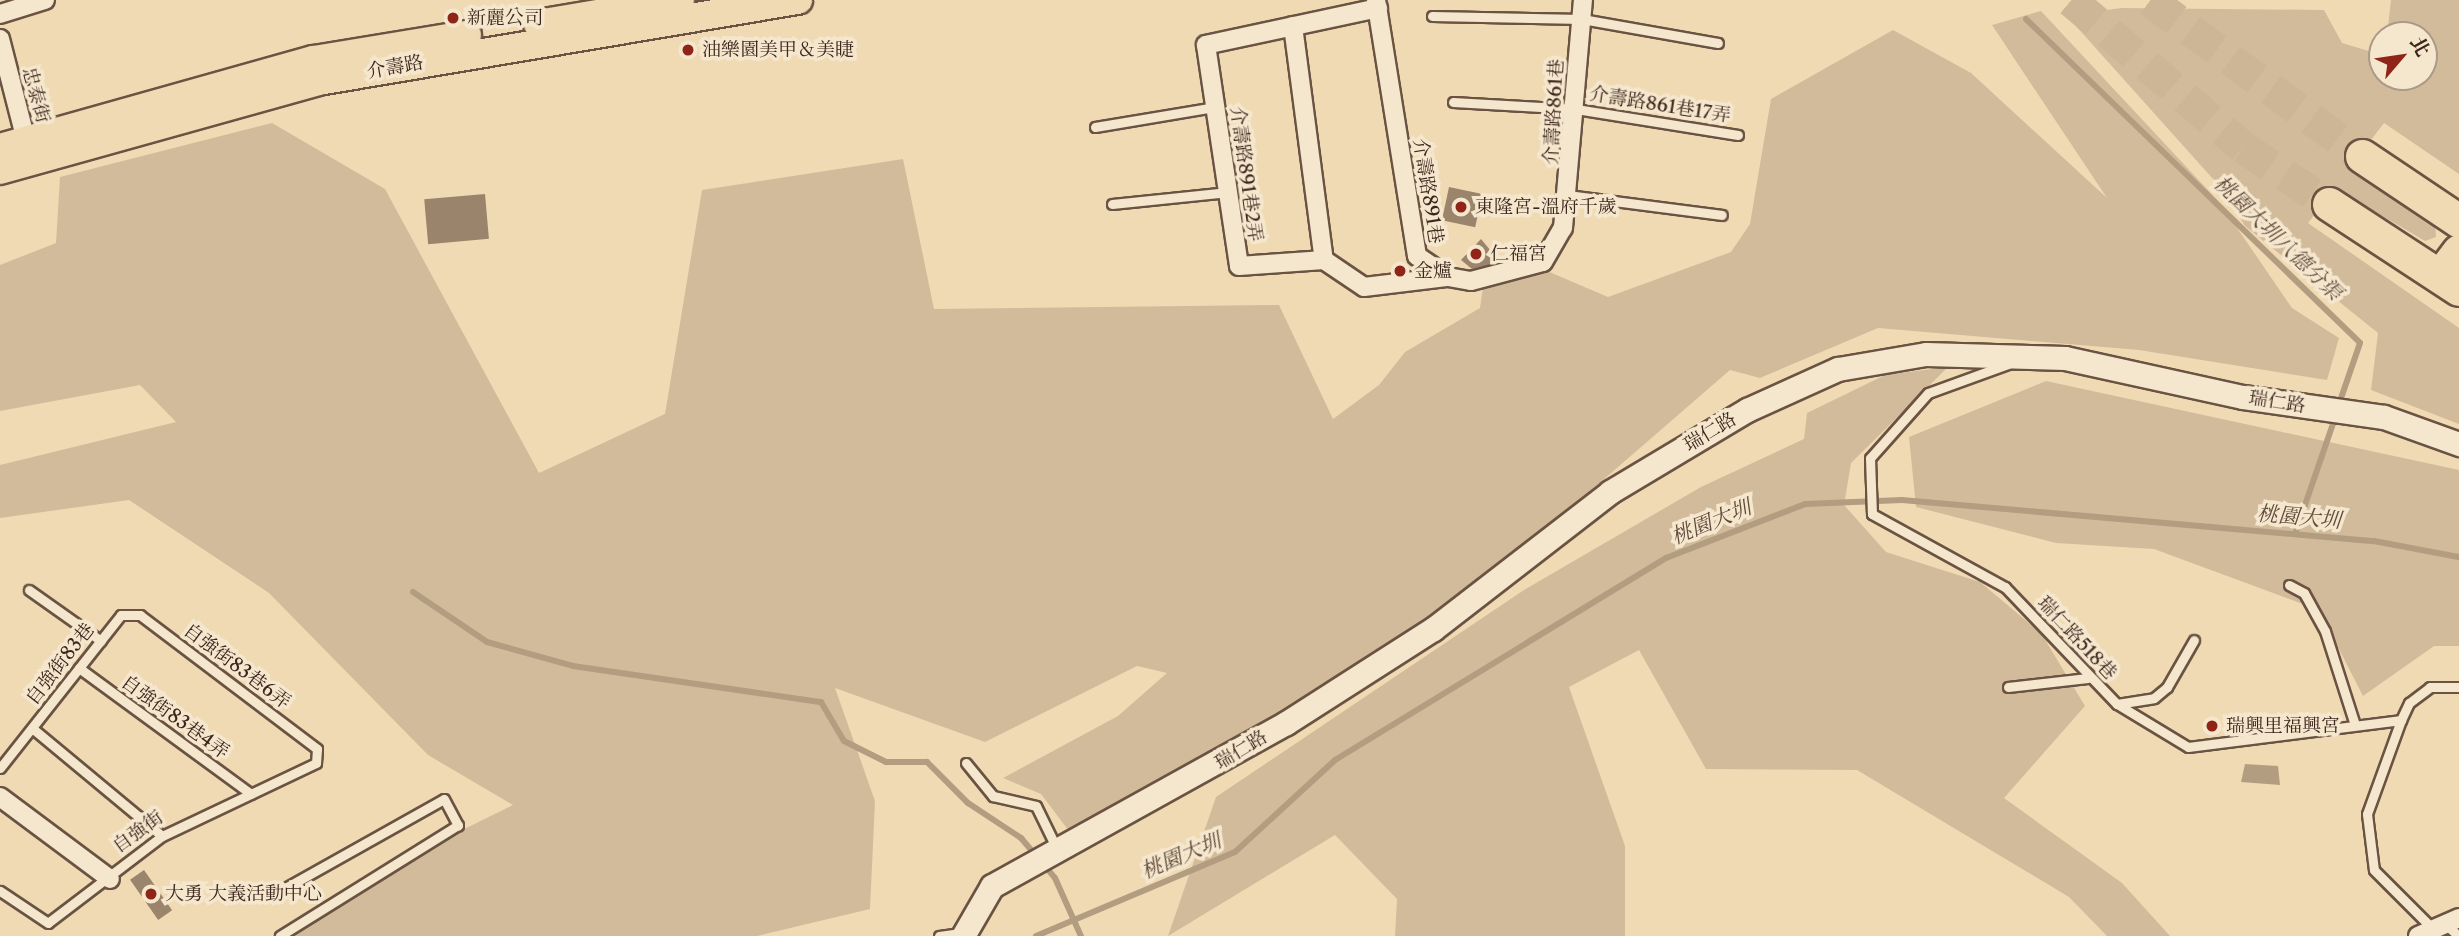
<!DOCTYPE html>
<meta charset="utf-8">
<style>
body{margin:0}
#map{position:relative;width:2459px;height:936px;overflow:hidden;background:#f0dab3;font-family:"Libre Caslon Text","Noto Serif TC",serif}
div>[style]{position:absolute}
.green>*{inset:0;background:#d2bb9a}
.water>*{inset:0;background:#b39d80}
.stream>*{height:6px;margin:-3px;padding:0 3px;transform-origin:3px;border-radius:3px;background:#b39d80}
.building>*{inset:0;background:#9a846b;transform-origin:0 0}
.motorway-tunnel>*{height:33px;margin-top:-16.5px;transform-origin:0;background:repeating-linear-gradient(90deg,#ccb695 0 33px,transparent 0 50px)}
.roads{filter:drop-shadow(2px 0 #6a5342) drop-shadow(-2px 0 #6a5342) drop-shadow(0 2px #6a5342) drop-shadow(0 -2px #6a5342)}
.service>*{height:9px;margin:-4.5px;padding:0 4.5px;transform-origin:4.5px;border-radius:4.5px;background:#f5e7ce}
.minor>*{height:18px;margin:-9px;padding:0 9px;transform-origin:9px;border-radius:9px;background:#f5e7ce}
.tertiary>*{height:23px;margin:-11.5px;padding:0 11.5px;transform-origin:11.5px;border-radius:11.5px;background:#f5e7ce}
.primary>*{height:28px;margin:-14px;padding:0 14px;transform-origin:14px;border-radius:14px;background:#f0dab3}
.motorway>*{height:33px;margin:-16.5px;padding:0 16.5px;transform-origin:16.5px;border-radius:16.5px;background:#f0dab3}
.dots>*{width:19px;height:19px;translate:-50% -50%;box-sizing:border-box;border:4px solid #f5e7ce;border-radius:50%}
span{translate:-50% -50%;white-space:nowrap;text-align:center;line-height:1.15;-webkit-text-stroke:7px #f5e7ce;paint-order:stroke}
.poi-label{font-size:19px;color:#3d261d}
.left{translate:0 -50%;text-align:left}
.street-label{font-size:19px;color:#3d261d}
.water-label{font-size:21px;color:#604a3b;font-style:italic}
.north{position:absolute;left:2368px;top:21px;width:70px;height:70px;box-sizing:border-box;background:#f5e7ce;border:2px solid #ab9a87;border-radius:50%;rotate:61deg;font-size:19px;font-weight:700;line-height:28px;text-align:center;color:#3d261d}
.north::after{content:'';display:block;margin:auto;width:24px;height:32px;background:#8f2418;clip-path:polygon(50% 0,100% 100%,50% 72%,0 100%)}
</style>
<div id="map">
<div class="green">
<i style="clip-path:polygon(2391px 0,2459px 0,2459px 174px,2384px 123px,2354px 162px,2435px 223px,2436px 237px,2425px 241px,2335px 188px,2308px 223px,2459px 328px,2459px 424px,2371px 390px,2378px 333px,2245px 226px,2222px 189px,2066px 15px,2122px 8px,2324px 10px,2342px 43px,2382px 55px,2382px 77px,2424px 77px,2424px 35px,2387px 35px)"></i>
<i style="clip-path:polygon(2041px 11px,2220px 203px,2292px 308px,2339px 338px,2327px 380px,2139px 350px,1878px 328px,1760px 378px,1730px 370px,1558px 519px,1368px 663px,1069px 831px,1041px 794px,1003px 778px,1118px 716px,1167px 673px,1137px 666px,985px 742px,835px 688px,875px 801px,870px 909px,757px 936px,295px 936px,379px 871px,513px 805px,428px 755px,269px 593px,129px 500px,0 518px,0 465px,176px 422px,140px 385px,0 411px,0 265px,56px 243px,60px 177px,272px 123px,385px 189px,539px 473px,665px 414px,702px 190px,903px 159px,934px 309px,1279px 305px,1333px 419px,1379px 385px,1405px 352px,1480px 308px,1483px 287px,1547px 271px,1608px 297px,1731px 252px,1750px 224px,1771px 99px,1893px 30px,1971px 73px,2107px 198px,1992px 25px)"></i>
<i style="clip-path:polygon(1948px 367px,1851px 463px,1844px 505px,1886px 552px,1980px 582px,2041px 633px,2085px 706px,2004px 798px,2122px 883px,2170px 936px,2107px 936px,2069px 897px,1857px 770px,1706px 769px,1639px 650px,1569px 687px,1625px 846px,1625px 936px,1395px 936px,1397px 899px,1335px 835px,1168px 936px,1216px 797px,1524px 590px,1701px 487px,1804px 439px,1807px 413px,1885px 375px)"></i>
<i style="clip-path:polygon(2046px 381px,2459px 470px,2459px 646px,2434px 646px,2363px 696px,2319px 610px,2154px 549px,2056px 543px,1916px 507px,1909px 437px)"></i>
</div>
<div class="water">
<i style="clip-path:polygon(2245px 764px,2278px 766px,2280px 785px,2241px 782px)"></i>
</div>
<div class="stream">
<i style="left:2026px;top:19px;width:465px;rotate:44.1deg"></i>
<i style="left:2360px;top:343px;width:65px;rotate:109deg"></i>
<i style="left:2295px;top:534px;width:126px;rotate:-71deg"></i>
<i style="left:413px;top:592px;width:89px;rotate:34deg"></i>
<i style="left:487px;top:642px;width:89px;rotate:15.6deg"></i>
<i style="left:573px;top:666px;width:251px;rotate:8.3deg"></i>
<i style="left:821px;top:702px;width:45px;rotate:59.5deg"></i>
<i style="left:844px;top:741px;width:47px;rotate:26.6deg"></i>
<i style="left:886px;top:762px;width:41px"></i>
<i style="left:927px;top:762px;width:58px;rotate:45deg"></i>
<i style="left:968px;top:803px;width:64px;rotate:33.4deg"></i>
<i style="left:1021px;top:838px;width:52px;rotate:49.6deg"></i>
<i style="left:1055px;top:878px;width:64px;rotate:65.9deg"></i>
<i style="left:1036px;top:936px;width:216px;rotate:-22.9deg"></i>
<i style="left:1235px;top:852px;width:136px;rotate:-42.6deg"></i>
<i style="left:1335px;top:760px;width:388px;rotate:-31.4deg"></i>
<i style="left:1666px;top:558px;width:149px;rotate:-21.2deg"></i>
<i style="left:1805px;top:504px;width:97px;rotate:-2.4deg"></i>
<i style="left:1902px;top:500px;width:474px;rotate:5deg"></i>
<i style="left:2374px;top:541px;width:86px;rotate:10.7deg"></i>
</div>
<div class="building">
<i style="left:1449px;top:187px;width:34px;height:34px;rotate:12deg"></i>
<i style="left:485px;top:194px;width:45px;height:61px;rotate:85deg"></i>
<i style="clip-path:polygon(1481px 239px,1500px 262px,1472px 269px,1461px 260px)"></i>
<i style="left:144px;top:870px;width:49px;height:17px;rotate:55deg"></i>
</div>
<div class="motorway-tunnel">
<i style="left:2071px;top:0;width:226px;rotate:40.5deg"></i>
<i style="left:2243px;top:147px;width:103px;rotate:33.5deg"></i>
<i style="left:2150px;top:0;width:263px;rotate:36.3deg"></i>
</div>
<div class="roads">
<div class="service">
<i style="left:1432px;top:16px;width:150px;rotate:1.1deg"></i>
<i style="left:1582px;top:19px;width:138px;rotate:10deg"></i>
<i style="left:1453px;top:102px;width:123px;rotate:3.3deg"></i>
<i style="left:1576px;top:109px;width:164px;rotate:9.1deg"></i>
<i style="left:1095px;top:127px;width:122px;rotate:-9.5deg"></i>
<i style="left:1568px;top:195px;width:155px;rotate:7.4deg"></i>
<i style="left:1112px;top:204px;width:117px;rotate:-5.9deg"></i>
<i style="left:2008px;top:364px;width:85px;rotate:160.1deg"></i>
<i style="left:1928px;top:393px;width:87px;rotate:131.7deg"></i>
<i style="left:1870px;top:458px;width:56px;rotate:88deg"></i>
<i style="left:1872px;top:514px;width:152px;rotate:28.8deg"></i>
<i style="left:2005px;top:587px;width:162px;rotate:46.3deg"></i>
<i style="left:2117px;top:704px;width:83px;rotate:31.2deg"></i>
<i style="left:2188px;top:747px;width:215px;rotate:-7.2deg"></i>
<i style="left:2401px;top:720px;width:100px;rotate:109.9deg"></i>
<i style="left:2367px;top:814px;width:56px;rotate:82.9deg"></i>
<i style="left:2374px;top:870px;width:82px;rotate:45deg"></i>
<i style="left:2289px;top:585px;width:17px;rotate:28deg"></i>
<i style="left:2304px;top:593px;width:43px;rotate:61.1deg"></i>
<i style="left:2325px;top:631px;width:96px;rotate:72.3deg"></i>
<i style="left:29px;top:590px;width:88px;rotate:35.3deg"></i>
<i style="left:79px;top:668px;width:213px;rotate:36.2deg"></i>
<i style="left:2008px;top:687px;width:80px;rotate:-6.5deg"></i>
<i style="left:2117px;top:704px;width:37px;rotate:-9deg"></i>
<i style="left:2154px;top:698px;width:17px;rotate:-40deg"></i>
<i style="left:2167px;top:687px;width:54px;rotate:-60.1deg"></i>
<i style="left:2401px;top:720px;width:19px;rotate:-65deg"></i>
<i style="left:2409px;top:703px;width:26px;rotate:-37deg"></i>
<i style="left:2430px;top:687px;width:29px"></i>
<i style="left:32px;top:728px;width:169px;rotate:39.7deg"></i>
<i style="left:966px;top:763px;width:43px;rotate:50.7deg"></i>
<i style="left:993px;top:796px;width:44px;rotate:13.1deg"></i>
<i style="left:1036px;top:806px;width:46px;rotate:64deg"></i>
<i style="left:0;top:768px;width:195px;rotate:-51.7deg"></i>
<i style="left:121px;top:615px;width:19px"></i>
<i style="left:140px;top:615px;width:222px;rotate:37.1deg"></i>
<i style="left:317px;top:749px;width:14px;rotate:94deg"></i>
<i style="left:316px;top:763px;width:170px;rotate:154.6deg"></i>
<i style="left:162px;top:836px;width:143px;rotate:142.7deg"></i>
<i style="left:48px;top:923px;width:58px;rotate:-146.3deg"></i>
<i style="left:271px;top:896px;width:198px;rotate:-29.3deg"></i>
<i style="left:444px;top:799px;width:30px;rotate:62deg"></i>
<i style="left:458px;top:825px;width:210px;rotate:148.1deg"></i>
<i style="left:2445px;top:924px;width:18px;rotate:41deg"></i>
<i style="left:939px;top:936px;width:22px;rotate:-8deg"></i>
</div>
<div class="minor">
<i style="left:1376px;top:0;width:259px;rotate:80.9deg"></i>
<i style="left:1417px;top:256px;width:37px;rotate:34deg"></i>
<i style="left:1448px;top:277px;width:23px;rotate:10deg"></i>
<i style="left:1471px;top:281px;width:74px;rotate:-14.8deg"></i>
<i style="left:1543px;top:262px;width:39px;rotate:-60deg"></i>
<i style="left:1563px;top:228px;width:229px;rotate:-85deg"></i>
<i style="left:1378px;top:8px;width:176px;rotate:167.9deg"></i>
<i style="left:1206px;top:45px;width:223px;rotate:81.5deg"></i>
<i style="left:1239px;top:266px;width:85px;rotate:-4deg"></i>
<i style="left:1324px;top:260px;width:48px;rotate:34deg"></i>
<i style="left:1364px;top:287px;width:85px;rotate:-6.8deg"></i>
<i style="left:0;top:14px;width:47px;rotate:-17.3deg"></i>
<i style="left:1293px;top:26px;width:236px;rotate:82.5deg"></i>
<i style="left:0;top:39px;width:113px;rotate:75.6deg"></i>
<i style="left:0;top:797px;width:137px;rotate:36.7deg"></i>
<i style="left:2418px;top:936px;width:45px;rotate:-23.7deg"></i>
</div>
<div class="tertiary">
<i style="left:963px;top:936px;width:58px;rotate:-59.9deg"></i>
<i style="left:992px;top:886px;width:336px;rotate:-29deg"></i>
<i style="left:1286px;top:723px;width:174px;rotate:-32.6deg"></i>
<i style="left:1433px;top:629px;width:224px;rotate:-37.7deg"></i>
<i style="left:1610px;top:492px;width:160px;rotate:-30.9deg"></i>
<i style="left:1747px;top:410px;width:100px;rotate:-24.3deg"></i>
<i style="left:1838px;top:369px;width:89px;rotate:-9.7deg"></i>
<i style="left:1926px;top:354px;width:139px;rotate:1.6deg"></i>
<i style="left:2065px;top:358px;width:182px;rotate:12.4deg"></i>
<i style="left:2243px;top:397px;width:142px;rotate:8.1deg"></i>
<i style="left:2384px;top:417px;width:80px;rotate:19.8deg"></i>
</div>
<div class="primary">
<i style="left:538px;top:24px;width:144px;rotate:-9.6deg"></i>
<i style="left:0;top:148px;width:326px;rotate:-15.7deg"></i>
<i style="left:314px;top:60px;width:155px;rotate:-9.3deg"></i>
<i style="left:0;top:170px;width:330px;rotate:-15.6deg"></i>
<i style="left:318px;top:81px;width:487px;rotate:-9.6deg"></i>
</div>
<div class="motorway">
<i style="left:2362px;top:156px;width:117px;rotate:33.8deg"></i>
<i style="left:2329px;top:204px;width:155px;rotate:33.2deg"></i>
<i style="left:2440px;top:276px;width:31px;rotate:-53deg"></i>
</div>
</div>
<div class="dots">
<i style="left:453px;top:18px;background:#8f2418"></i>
<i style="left:688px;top:50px;background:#8f2418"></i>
<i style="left:1461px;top:207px;background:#8f2418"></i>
<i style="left:1476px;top:254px;background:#8f2418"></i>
<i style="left:1400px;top:271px;background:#8f2418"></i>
<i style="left:2212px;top:726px;background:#8f2418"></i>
<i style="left:151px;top:894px;background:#8f2418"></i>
</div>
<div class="poi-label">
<span class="left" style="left:467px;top:18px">新麗公司</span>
<span class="left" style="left:702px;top:50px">油樂園美甲＆美睫</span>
<span class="left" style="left:1475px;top:207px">東隆宮-溫府千歲</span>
<span class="left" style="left:1490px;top:254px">仁福宮</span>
<span class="left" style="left:1414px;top:271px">金爐</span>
<span class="left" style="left:2226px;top:726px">瑞興里福興宮</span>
<span class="left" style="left:165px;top:894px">大勇 大義活動中心</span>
</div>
<div class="street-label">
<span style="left:395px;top:67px;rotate:-10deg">介壽路</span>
<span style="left:36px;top:95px;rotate:75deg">忠泰街</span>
<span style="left:1660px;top:105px;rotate:9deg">介壽路861巷17弄</span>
<span style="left:1554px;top:112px;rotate:-87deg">介壽路861巷</span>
<span style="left:1246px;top:174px;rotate:82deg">介壽路891巷2弄</span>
<span style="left:1428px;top:191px;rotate:81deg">介壽路891巷</span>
<span style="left:2277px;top:402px;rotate:9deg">瑞仁路</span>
<span style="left:1710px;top:432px;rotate:-31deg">瑞仁路</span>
<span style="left:2077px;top:638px;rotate:47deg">瑞仁路518巷</span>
<span style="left:60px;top:664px;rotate:-52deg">自強街83巷</span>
<span style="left:237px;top:666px;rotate:37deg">自強街83巷6弄</span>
<span style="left:175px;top:717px;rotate:36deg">自強街83巷4弄</span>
<span style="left:1241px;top:750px;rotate:-31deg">瑞仁路</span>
<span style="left:138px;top:832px;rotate:-36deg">自強街</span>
</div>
<div class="water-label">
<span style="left:2278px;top:238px;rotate:44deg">桃園大圳八德分渠</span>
<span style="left:2299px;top:517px;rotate:5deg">桃園大圳</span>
<span style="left:1711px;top:522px;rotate:-22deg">桃園大圳</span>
<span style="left:1181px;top:856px;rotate:-23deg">桃園大圳</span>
</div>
<div class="north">北</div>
</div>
